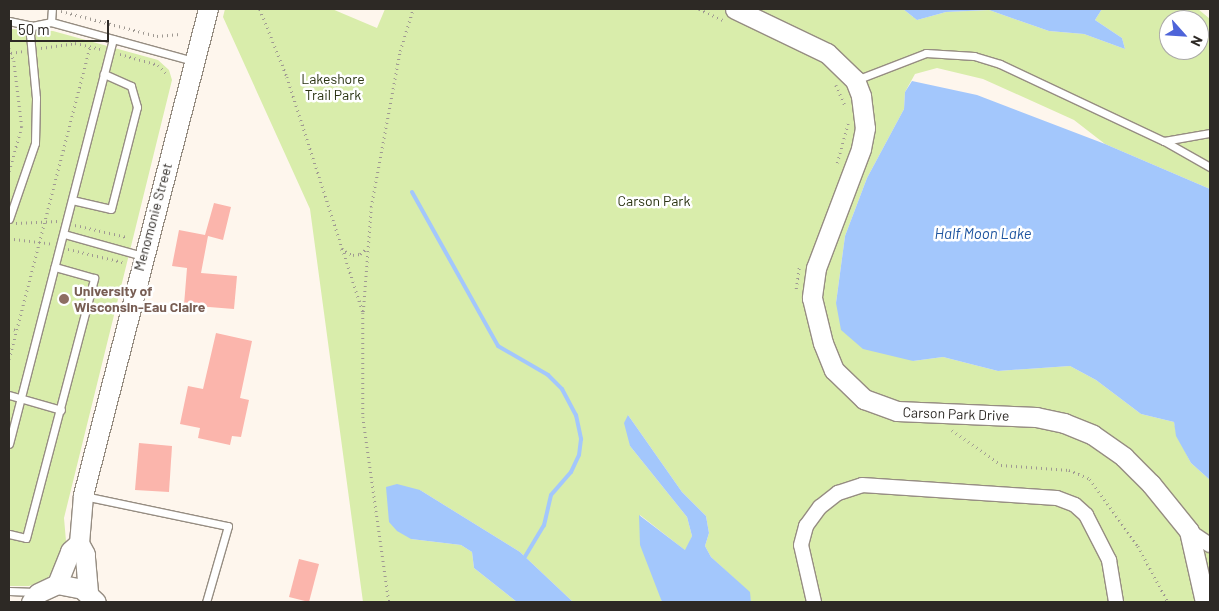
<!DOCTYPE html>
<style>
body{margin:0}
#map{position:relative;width:1219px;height:611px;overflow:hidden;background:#fef6ed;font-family:Barlow,sans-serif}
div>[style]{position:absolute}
.green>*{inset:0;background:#d9edab}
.water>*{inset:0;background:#a3c7fc}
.stream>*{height:4px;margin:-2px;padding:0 2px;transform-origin:2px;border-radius:2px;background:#a3c7fc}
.building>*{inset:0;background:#fbb5ac}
.path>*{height:2.5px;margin-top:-1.25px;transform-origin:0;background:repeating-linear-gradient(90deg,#9f9992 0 1px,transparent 0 5px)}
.roads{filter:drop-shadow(1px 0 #968d82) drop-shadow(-1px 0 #968d82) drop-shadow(0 1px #968d82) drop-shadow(0 -1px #968d82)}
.lane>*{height:7px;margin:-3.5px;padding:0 3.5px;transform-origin:3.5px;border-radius:3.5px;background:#fff}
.street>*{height:14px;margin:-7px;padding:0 7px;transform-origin:7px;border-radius:7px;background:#fff}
.secondary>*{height:19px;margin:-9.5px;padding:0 9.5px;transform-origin:9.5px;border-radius:9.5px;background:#fff}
.dots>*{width:14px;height:14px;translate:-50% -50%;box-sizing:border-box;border:2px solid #fff;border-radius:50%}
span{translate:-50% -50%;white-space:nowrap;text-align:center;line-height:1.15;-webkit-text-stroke:5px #fff;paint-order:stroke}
.park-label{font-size:14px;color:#2a3312}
.street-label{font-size:14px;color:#2d2925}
.education-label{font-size:14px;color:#785e54;font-weight:700}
.left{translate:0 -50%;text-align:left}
.water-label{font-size:15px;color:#1d549f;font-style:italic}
.frame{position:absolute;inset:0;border:10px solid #2d2925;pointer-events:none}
.north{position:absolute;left:1159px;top:10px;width:50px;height:50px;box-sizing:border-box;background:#fff;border:1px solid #aba9a8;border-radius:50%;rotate:116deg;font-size:14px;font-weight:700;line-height:20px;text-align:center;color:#2d2925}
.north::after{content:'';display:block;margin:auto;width:18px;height:22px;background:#4e64d9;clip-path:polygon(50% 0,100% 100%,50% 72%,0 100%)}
.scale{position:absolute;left:10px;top:20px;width:99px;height:22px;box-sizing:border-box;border:2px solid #2d2925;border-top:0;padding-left:6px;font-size:15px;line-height:18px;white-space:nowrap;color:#2d2925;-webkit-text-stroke:4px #fff;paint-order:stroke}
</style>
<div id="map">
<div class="green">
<div style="clip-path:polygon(evenodd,225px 9px,332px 9px,377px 28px,385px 9px,903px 9px,917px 20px,946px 12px,989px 10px,1049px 31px,1084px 34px,1125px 49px,1122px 38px,1095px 20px,1102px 9px,1198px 9px,1210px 19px,1210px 189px,1105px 144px,1074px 120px,983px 79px,937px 68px,915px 74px,905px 92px,904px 109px,867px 178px,845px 236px,836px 303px,913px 361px,943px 357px,998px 371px,1070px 366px,1096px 380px,1141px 414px,1174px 422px,1177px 436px,1191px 463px,1210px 480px,1210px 602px,751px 602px,749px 592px,711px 557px,705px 546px,709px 533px,706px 516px,682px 492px,628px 415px,630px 446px,687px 517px,692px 536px,686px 551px,640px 515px,662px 602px,573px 602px,520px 552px,420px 490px,411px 539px,461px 545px,472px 552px,474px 568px,517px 602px,363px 602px,310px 209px,223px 17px,225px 9px,1169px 20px,1199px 20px,1199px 50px,1169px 50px,1169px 20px)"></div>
<div style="clip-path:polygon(9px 29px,53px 31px,158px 60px,169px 70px,172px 80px,64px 518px,66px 541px,62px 560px,46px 580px,29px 586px,9px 586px)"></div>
</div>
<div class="water">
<div style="clip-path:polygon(903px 9px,1102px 9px,1095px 20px,1122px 38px,1125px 49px,1084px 34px,1049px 31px,989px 10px,946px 12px,917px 20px)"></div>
<div style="clip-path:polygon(912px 81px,977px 95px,1105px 144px,1210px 189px,1210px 480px,1191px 463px,1176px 436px,1174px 422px,1141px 414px,1096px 380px,1070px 366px,998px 371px,943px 357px,913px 361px,863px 349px,841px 330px,836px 303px,845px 236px,867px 178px,904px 109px,905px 92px)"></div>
<div style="clip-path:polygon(628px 415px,682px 492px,706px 516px,709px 533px,705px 546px,711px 557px,750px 592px,751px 602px,662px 602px,640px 545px,639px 515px,685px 550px,692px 536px,687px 517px,630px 446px,624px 423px)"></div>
<div style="clip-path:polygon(397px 484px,420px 490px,520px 552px,573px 602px,517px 602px,474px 568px,472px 552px,461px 545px,411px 539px,397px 531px,389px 522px,386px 487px)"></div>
</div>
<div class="stream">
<div style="left:412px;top:192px;width:176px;rotate:60.8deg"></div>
<div style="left:498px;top:346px;width:58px;rotate:30.1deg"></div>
<div style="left:548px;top:375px;width:20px;rotate:45deg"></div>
<div style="left:562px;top:389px;width:30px;rotate:62deg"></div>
<div style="left:576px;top:415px;width:25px;rotate:78deg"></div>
<div style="left:581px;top:439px;width:16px;rotate:97deg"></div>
<div style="left:579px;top:455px;width:19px;rotate:115deg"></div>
<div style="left:571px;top:472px;width:30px;rotate:131deg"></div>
<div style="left:551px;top:495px;width:31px;rotate:103deg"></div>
<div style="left:544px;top:525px;width:37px;rotate:121deg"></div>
</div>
<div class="building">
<div style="clip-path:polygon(214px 203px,231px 207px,223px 240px,208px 236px,201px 273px,237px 276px,234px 309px,184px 305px,187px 268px,172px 266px,179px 230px,205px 235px)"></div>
<div style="clip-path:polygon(216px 333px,252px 341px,240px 398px,249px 400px,241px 437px,232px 436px,230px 445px,198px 438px,200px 428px,180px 424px,188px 386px,203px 389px)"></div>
<div style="clip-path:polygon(139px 443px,172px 446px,169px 492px,135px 490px)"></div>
<div style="clip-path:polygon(299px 559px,319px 564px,309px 602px,289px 597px)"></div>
</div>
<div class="path">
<div style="left:260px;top:9px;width:73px;rotate:68.3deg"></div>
<div style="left:287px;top:77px;width:248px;rotate:72.1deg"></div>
<div style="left:363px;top:313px;width:104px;rotate:90deg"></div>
<div style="left:363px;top:417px;width:187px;rotate:82deg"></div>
<div style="left:699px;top:9px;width:26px;rotate:25deg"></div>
<div style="left:61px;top:11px;width:99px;rotate:14.6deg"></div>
<div style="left:157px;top:36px;width:23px;rotate:-5deg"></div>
<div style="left:9px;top:48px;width:14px;rotate:69deg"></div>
<div style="left:14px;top:61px;width:66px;rotate:83.1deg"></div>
<div style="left:22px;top:127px;width:48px;rotate:105.8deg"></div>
<div style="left:41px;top:48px;width:34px;rotate:-8deg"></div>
<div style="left:75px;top:43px;width:28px;rotate:13deg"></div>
<div style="left:11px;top:53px;width:12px;rotate:-9deg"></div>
<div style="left:120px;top:54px;width:40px;rotate:16deg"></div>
<div style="left:158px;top:65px;width:14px;rotate:45deg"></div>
<div style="left:836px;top:85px;width:22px;rotate:66deg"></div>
<div style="left:837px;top:163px;width:41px;rotate:-74.6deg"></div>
<div style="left:16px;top:223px;width:42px;rotate:-2.7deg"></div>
<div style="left:75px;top:225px;width:53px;rotate:13deg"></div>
<div style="left:14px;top:239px;width:38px;rotate:7deg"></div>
<div style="left:68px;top:249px;width:56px;rotate:13.5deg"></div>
<div style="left:341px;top:249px;width:13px;rotate:27deg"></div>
<div style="left:353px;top:255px;width:7px;rotate:-8deg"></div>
<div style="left:360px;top:254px;width:8px;rotate:-40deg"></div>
<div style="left:796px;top:289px;width:22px;rotate:-82deg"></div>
<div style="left:363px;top:312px;width:105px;rotate:-85.6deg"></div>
<div style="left:371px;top:207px;width:159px;rotate:-79.5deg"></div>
<div style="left:400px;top:51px;width:44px;rotate:-72.8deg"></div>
<div style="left:9px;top:328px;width:7px;rotate:16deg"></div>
<div style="left:9px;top:359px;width:323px;rotate:-75.5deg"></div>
<div style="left:952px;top:430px;width:60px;rotate:35.5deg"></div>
<div style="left:1001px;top:465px;width:68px;rotate:4.2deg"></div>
<div style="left:1069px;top:470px;width:23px;rotate:23deg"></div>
<div style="left:1090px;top:479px;width:82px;rotate:54.4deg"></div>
<div style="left:1138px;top:546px;width:64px;rotate:61.8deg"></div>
</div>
<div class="roads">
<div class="lane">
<div style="left:9px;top:21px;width:24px;rotate:12deg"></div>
<div style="left:51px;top:22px;width:13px;rotate:-86deg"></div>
<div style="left:856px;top:80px;width:75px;rotate:-21.1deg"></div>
<div style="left:926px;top:53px;width:48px;rotate:3.6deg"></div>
<div style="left:974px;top:56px;width:27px;rotate:17deg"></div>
<div style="left:1000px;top:64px;width:181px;rotate:25.2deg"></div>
<div style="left:1164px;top:141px;width:53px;rotate:29.5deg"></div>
<div style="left:1164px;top:141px;width:47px;rotate:-9.9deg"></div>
<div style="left:72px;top:200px;width:40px;rotate:13deg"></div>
<div style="left:111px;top:209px;width:105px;rotate:-75.7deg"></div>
<div style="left:137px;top:107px;width:22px;rotate:-106deg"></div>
<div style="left:131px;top:86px;width:30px;rotate:-156deg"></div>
<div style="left:9px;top:219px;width:80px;rotate:-71.1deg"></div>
<div style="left:35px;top:143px;width:45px;rotate:-88.7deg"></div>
<div style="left:36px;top:98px;width:63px;rotate:-95.4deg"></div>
<div style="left:30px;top:35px;width:9px;rotate:-77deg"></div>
<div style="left:32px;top:26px;width:19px;rotate:-12deg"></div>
<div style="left:51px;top:22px;width:148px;rotate:15.3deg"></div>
<div style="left:64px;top:234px;width:82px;rotate:15.6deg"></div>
<div style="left:9px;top:395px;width:54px;rotate:16.1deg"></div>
<div style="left:9px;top:444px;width:418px;rotate:-75.6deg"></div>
<div style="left:84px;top:496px;width:147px;rotate:11.8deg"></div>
<div style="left:228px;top:526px;width:79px;rotate:106.1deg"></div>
<div style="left:9px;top:534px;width:17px;rotate:13deg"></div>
<div style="left:26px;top:538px;width:269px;rotate:-75.3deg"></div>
<div style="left:94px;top:278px;width:41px;rotate:-164.2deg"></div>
<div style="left:9px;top:591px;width:26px;rotate:2deg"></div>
</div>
<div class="street">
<div style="left:1189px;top:531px;width:25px;rotate:34deg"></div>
<div style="left:814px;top:602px;width:58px;rotate:-102.8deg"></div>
<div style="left:801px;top:545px;width:20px;rotate:-75deg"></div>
<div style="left:806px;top:526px;width:24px;rotate:-54deg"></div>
<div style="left:820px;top:507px;width:23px;rotate:-38deg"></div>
<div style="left:838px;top:493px;width:25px;rotate:-18deg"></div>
<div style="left:862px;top:485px;width:195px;rotate:3.8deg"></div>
<div style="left:1057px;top:498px;width:19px;rotate:21deg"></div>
<div style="left:1075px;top:505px;width:15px;rotate:42deg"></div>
<div style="left:1086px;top:515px;width:51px;rotate:62.9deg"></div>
<div style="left:1109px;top:560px;width:43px;rotate:80.5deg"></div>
</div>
<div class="secondary">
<div style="left:735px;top:9px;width:102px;rotate:25.6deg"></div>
<div style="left:827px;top:53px;width:39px;rotate:44deg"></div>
<div style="left:855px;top:80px;width:17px;rotate:69deg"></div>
<div style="left:861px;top:96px;width:32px;rotate:83deg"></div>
<div style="left:865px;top:128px;width:21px;rotate:101deg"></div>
<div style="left:861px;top:149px;width:127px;rotate:110.7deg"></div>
<div style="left:816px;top:268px;width:30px;rotate:98deg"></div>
<div style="left:812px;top:298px;width:46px;rotate:76.3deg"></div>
<div style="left:823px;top:343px;width:29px;rotate:68deg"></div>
<div style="left:834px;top:370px;width:42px;rotate:44deg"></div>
<div style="left:864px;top:399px;width:35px;rotate:20deg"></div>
<div style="left:897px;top:411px;width:139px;rotate:2.5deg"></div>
<div style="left:1036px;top:417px;width:29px;rotate:12deg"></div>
<div style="left:1064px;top:423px;width:31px;rotate:22deg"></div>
<div style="left:1093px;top:435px;width:38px;rotate:35deg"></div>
<div style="left:1124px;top:457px;width:38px;rotate:45deg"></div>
<div style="left:1151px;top:484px;width:60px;rotate:51deg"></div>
<div style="left:1189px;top:531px;width:73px;rotate:77.3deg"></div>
<div style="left:57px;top:584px;width:35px;rotate:-68deg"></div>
<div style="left:70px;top:551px;width:12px;rotate:-42deg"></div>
<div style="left:88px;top:592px;width:38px;rotate:-95deg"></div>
<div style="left:85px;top:554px;width:13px;rotate:-119deg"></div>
<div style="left:79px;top:543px;width:48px;rotate:-85.2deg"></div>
<div style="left:83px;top:495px;width:502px;rotate:-75.58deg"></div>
<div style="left:31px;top:602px;width:11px;rotate:-52deg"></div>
<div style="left:38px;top:593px;width:21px;rotate:-25deg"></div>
<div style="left:57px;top:584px;width:25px;rotate:11deg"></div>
<div style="left:82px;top:589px;width:19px;rotate:43deg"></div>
</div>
</div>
<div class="dots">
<div style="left:64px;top:299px;background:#8d6e63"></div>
</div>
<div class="park-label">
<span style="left:333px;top:87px">Lakeshore<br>Trail Park</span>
<span style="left:654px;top:201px">Carson Park</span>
</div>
<div class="street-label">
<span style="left:153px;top:217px;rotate:-75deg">Menomonie Street</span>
<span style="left:956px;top:414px;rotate:2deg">Carson Park Drive</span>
</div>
<div class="education-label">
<span class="left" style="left:74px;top:299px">University of<br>Wisconsin-Eau Claire</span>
</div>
<div class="water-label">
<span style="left:983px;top:234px">Half Moon Lake</span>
</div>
<div class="frame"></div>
<div class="north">N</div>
<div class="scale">50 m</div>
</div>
